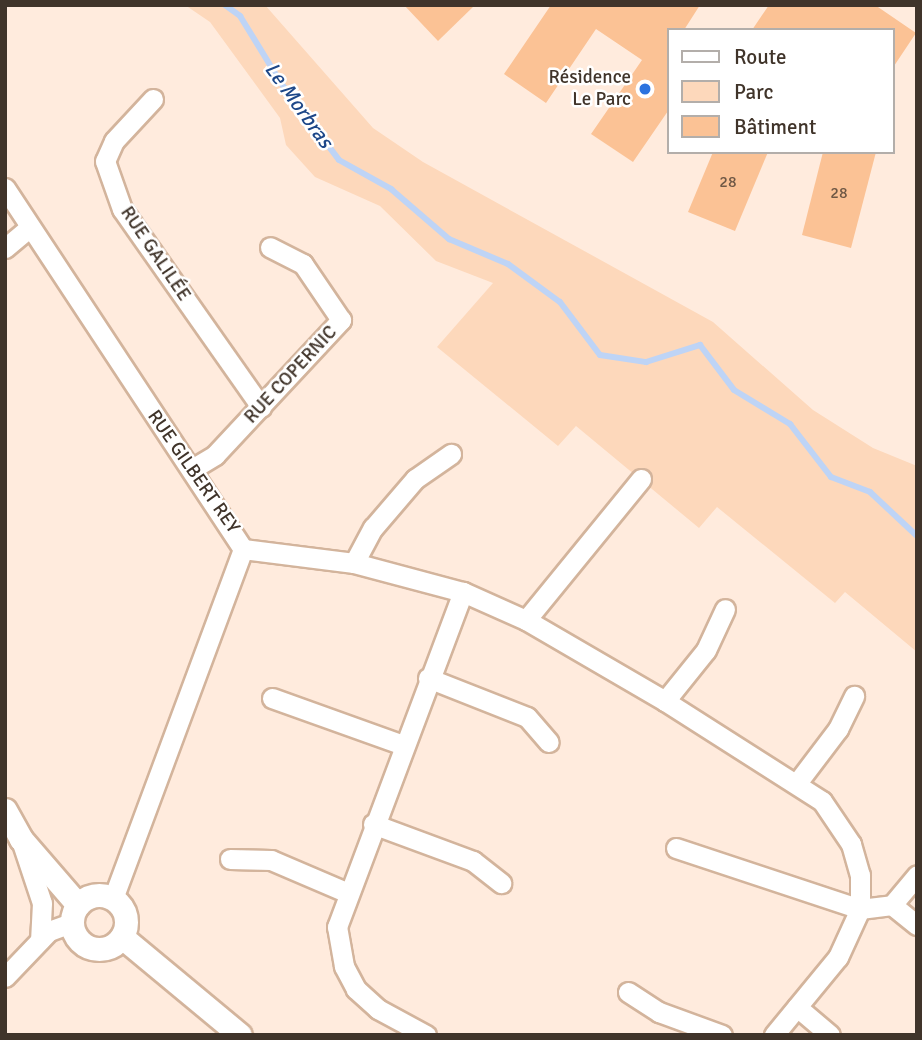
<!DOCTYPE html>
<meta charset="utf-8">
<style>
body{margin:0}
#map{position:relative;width:922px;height:1040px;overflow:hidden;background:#ffebdd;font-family:Signika,sans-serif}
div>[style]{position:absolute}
.green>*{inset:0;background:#fdd8bb}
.stream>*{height:6px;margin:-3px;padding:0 3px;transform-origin:3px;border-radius:3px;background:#bed4f6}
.building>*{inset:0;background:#fbc295}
.roads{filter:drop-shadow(2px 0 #d3b49c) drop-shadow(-2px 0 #d3b49c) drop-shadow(0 2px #d3b49c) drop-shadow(0 -2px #d3b49c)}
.minor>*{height:19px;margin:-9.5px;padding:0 9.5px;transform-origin:9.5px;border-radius:9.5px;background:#fff}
.tertiary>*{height:23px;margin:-11.5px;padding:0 11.5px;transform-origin:11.5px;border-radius:11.5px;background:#fff}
.tertiary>.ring{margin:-11.5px;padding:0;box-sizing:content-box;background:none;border:23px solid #fff;border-radius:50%}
.dots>*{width:19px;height:19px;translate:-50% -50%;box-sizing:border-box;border:4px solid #fff;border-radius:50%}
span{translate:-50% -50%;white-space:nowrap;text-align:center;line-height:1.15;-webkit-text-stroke:5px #fff;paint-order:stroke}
.number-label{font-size:16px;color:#6f5845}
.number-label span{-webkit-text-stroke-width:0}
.poi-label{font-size:19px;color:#40342a}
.right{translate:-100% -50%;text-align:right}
.street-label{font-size:19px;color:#40342a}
.water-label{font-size:21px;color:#1d4788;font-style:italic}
.frame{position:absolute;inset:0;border:7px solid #40342a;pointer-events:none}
.legend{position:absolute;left:667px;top:28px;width:228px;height:126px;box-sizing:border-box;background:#fff;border:2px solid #b3aeaa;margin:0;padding:9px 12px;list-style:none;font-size:21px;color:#40342a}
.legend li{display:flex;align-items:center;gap:14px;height:35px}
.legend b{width:35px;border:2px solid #b3aeaa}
</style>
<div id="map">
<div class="green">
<div style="clip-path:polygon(185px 5px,265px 5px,373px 128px,423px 162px,713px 322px,813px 410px,873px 448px,917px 466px,917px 652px,845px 592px,835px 603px,717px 507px,699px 528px,576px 426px,558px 446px,437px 347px,493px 283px,436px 261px,380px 206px,315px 177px,286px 145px,280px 118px,210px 22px)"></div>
</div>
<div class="stream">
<div style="left:225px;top:5px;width:19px;rotate:36deg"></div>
<div style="left:240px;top:16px;width:79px;rotate:58.5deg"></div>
<div style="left:281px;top:83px;width:96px;rotate:53deg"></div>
<div style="left:339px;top:160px;width:60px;rotate:29.1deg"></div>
<div style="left:391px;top:189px;width:77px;rotate:40.8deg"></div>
<div style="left:449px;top:239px;width:64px;rotate:23deg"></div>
<div style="left:508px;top:264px;width:64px;rotate:36.2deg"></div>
<div style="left:560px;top:302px;width:66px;rotate:53deg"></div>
<div style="left:600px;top:355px;width:47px;rotate:8.7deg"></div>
<div style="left:646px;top:362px;width:57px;rotate:-17.5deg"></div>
<div style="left:700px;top:345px;width:56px;rotate:52.9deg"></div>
<div style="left:734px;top:390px;width:66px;rotate:31.3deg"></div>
<div style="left:790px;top:424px;width:67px;rotate:52.3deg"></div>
<div style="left:831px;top:477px;width:42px;rotate:21deg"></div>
<div style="left:870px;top:492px;width:64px;rotate:43.1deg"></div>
</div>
<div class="building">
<div style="clip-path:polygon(404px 5px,475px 5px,438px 41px)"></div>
<div style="clip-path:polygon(551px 5px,700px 5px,684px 30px,668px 30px,668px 111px,633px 162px,591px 134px,642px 60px,596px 29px,546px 103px,504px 74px)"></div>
<div style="clip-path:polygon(769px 5px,875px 5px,916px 33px,892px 69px,892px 30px,752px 30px)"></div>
<div style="clip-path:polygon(713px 152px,768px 152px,735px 231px,688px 212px)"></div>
<div style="clip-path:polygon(823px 152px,876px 152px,851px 248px,802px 235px)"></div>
</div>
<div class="roads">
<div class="minor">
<div style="left:153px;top:99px;width:57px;rotate:132.9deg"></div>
<div style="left:114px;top:141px;width:22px;rotate:114deg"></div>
<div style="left:105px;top:161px;width:51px;rotate:70.5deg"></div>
<div style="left:122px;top:209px;width:242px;rotate:54.9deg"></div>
<div style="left:5px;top:188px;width:432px;rotate:56.6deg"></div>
<div style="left:243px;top:549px;width:373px;rotate:110.4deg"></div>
<div style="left:5px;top:248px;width:30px;rotate:-40deg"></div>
<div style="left:192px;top:469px;width:27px;rotate:-31deg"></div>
<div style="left:215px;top:455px;width:185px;rotate:-47deg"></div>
<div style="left:341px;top:320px;width:68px;rotate:-124.2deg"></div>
<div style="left:303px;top:264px;width:37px;rotate:-153deg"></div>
<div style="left:243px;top:549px;width:112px;rotate:7.2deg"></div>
<div style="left:354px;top:563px;width:113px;rotate:14.9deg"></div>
<div style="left:463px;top:592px;width:69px;rotate:24deg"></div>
<div style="left:526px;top:620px;width:161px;rotate:30.2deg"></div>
<div style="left:665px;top:701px;width:186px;rotate:32.5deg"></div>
<div style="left:822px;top:801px;width:52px;rotate:56deg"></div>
<div style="left:851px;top:844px;width:32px;rotate:74deg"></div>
<div style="left:860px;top:875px;width:34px;rotate:90deg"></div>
<div style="left:860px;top:909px;width:53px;rotate:114.6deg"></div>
<div style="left:838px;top:957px;width:101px;rotate:129.4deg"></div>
<div style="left:354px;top:563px;width:40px;rotate:-62deg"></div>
<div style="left:373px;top:528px;width:65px;rotate:-49.4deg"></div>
<div style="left:415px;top:479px;width:44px;rotate:-34.8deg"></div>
<div style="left:526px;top:620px;width:182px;rotate:-50.8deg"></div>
<div style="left:428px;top:678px;width:106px;rotate:21.5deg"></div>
<div style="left:527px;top:717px;width:33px;rotate:49deg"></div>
<div style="left:272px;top:698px;width:139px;rotate:19.7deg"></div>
<div style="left:665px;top:701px;width:65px;rotate:-51.2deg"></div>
<div style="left:706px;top:650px;width:45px;rotate:-65.1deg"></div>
<div style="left:797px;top:783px;width:68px;rotate:-52.8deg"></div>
<div style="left:838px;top:729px;width:37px;rotate:-64deg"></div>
<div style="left:373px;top:824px;width:107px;rotate:20.3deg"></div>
<div style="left:473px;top:861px;width:36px;rotate:38deg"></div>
<div style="left:22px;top:843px;width:63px;rotate:71.6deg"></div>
<div style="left:42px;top:903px;width:37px;rotate:93deg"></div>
<div style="left:676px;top:848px;width:194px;rotate:18.3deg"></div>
<div style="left:860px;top:909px;width:32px;rotate:-7deg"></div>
<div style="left:892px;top:905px;width:39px;rotate:-50deg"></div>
<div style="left:230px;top:859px;width:41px;rotate:1.4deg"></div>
<div style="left:271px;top:860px;width:84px;rotate:23.2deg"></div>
<div style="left:892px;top:905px;width:32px;rotate:39deg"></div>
<div style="left:5px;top:977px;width:64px;rotate:-46.3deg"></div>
<div style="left:49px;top:931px;width:23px;rotate:-20deg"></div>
<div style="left:628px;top:992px;width:37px;rotate:33deg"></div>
<div style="left:659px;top:1012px;width:67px;rotate:20.1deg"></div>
<div style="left:797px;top:1007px;width:43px;rotate:40.3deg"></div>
<div style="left:426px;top:1035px;width:55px;rotate:-151.6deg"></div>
<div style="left:378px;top:1009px;width:30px;rotate:-138deg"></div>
<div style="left:356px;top:989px;width:26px;rotate:-118deg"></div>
<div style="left:344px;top:966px;width:40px;rotate:-100deg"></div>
<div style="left:337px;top:927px;width:358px;rotate:-69.4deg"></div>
</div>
<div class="tertiary">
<div style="left:5px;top:810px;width:33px;rotate:61deg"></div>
<div style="left:21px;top:839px;width:87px;rotate:49.2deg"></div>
<div class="ring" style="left:72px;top:895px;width:31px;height:31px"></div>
<div style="left:122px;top:937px;width:153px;rotate:39.7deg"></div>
</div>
</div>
<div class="dots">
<div style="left:645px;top:89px;background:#2c73df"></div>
</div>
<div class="number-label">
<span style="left:728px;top:182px">28</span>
<span style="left:839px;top:193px">28</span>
</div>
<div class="poi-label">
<span class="right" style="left:631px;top:89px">Résidence<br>Le Parc</span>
</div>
<div class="street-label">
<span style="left:155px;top:254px;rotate:56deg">RUE GALILÉE</span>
<span style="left:291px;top:375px;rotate:-47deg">RUE COPERNIC</span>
<span style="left:193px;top:472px;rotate:55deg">RUE GILBERT REY</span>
</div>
<div class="water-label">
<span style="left:299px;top:105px;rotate:54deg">Le Morbras</span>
</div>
<div class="frame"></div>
<ul class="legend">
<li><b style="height:9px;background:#fff"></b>Route</li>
<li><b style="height:19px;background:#fdd8bb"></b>Parc</li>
<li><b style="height:19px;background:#fbc295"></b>Bâtiment</li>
</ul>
</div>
